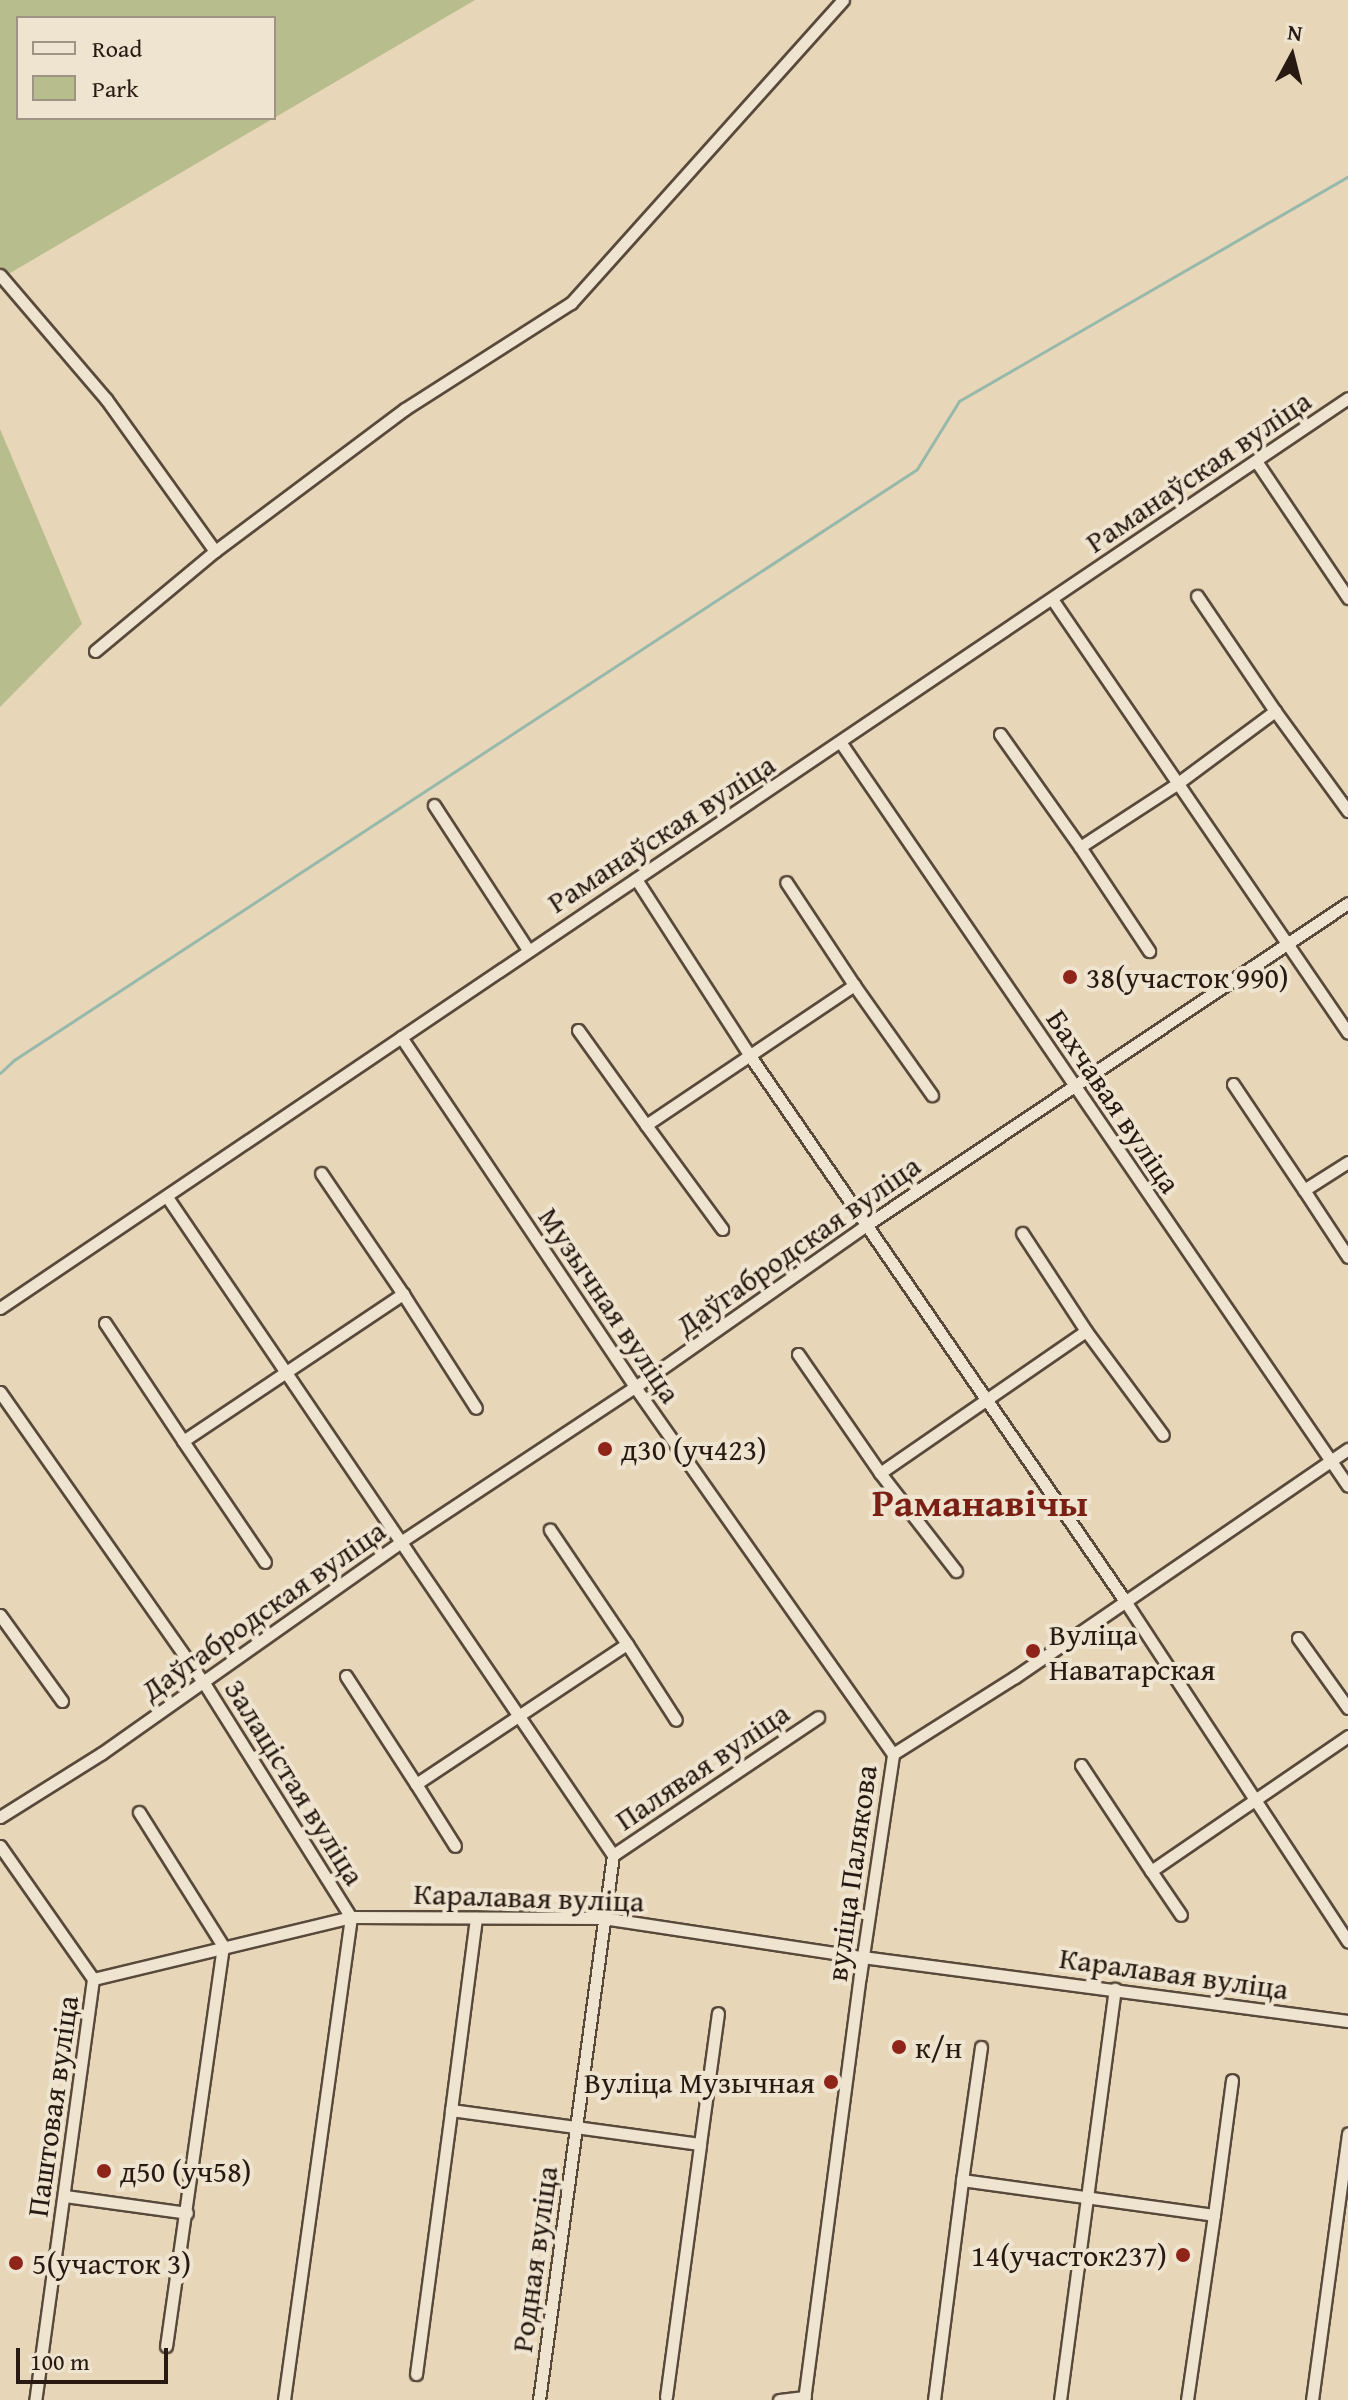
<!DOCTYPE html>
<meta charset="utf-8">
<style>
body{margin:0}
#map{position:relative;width:1348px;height:2400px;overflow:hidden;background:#e7d6b7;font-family:"Gentium Book Plus",serif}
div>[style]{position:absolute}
.green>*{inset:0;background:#b8bd8d}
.stream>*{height:3px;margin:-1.5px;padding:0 1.5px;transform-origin:1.5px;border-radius:1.5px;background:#97b9ab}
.roads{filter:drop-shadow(2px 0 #58493b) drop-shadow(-2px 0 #58493b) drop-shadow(0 2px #58493b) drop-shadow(0 -2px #58493b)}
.minor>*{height:11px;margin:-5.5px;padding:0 5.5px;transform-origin:5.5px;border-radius:5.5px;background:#efe4d0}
.dots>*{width:22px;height:22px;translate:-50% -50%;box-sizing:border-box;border:4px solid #efe4d0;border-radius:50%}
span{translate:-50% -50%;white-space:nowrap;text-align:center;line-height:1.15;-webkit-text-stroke:8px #efe4d0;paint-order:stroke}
.street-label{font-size:30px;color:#281a12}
.poi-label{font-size:30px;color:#281a12}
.left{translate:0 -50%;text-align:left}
.right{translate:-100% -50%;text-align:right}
.district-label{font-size:38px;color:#7a1f14;font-weight:700}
.legend{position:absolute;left:16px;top:16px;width:260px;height:104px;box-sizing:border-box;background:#efe4d0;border:2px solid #9f9384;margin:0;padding:10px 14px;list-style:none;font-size:24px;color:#281a12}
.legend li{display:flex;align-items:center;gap:16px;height:40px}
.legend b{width:40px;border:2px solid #9f9384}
.north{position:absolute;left:1252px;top:16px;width:80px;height:80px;-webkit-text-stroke:6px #efe4d0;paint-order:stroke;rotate:7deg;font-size:22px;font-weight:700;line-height:32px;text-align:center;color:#281a12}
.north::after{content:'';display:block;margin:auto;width:28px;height:36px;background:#281a12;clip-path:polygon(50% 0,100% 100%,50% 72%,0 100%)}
.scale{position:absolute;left:16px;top:2348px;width:152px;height:36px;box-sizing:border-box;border:4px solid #281a12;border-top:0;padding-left:10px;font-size:24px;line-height:28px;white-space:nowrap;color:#281a12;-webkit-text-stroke:6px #efe4d0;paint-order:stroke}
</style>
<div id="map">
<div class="green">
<div style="clip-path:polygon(0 0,475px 0,274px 118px,274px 18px,18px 18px,18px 118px,274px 118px,0 279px)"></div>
<div style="clip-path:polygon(0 429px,82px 624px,0 707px)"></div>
</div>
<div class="stream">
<div style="left:0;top:1073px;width:19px;rotate:-43deg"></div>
<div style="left:14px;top:1060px;width:1079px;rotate:-33.2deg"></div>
<div style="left:917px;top:469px;width:80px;rotate:-58.3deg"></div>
<div style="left:959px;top:401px;width:449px;rotate:-30deg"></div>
</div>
<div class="roads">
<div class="minor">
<div style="left:0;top:275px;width:163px;rotate:49.5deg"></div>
<div style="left:106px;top:399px;width:187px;rotate:54.4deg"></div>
<div style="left:1256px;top:461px;width:165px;rotate:56.1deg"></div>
<div style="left:1052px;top:599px;width:525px;rotate:55.7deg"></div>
<div style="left:95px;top:651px;width:156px;rotate:-39.8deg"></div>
<div style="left:215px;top:551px;width:237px;rotate:-36.8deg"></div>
<div style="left:405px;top:409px;width:197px;rotate:-32.6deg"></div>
<div style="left:571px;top:303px;width:407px;rotate:-48.1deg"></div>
<div style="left:1275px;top:711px;width:124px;rotate:53.9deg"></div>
<div style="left:1000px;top:734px;width:138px;rotate:54.7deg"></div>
<div style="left:1080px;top:847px;width:117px;rotate:-33.1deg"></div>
<div style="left:1178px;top:783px;width:121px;rotate:-36.6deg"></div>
<div style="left:1275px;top:711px;width:139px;rotate:-124.1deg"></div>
<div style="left:841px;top:743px;width:899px;rotate:55.69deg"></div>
<div style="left:434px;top:805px;width:173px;rotate:57deg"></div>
<div style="left:1080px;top:847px;width:125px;rotate:56.4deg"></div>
<div style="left:636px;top:879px;width:211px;rotate:57.2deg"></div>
<div style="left:750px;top:1056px;width:662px;rotate:55.47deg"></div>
<div style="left:1125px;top:1601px;width:407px;rotate:56.8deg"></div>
<div style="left:854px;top:985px;width:135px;rotate:54.7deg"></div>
<div style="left:578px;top:1030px;width:117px;rotate:54.4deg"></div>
<div style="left:646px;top:1125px;width:251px;rotate:-33.9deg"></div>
<div style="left:854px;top:985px;width:123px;rotate:-123.4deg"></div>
<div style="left:401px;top:1037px;width:421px;rotate:56.2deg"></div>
<div style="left:635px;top:1387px;width:449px;rotate:54.9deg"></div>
<div style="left:1233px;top:1084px;width:128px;rotate:56.2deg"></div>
<div style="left:1304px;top:1190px;width:52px;rotate:-32.5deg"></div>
<div style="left:646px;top:1125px;width:129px;rotate:53.8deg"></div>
<div style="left:1304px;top:1190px;width:80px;rotate:56.7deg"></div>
<div style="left:167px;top:1197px;width:795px;rotate:55.87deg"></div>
<div style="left:613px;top:1855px;width:550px;rotate:97.73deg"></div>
<div style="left:403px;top:1294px;width:135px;rotate:57.4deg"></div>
<div style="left:0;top:1308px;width:1626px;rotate:-34.02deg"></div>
<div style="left:105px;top:1323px;width:141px;rotate:56.5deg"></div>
<div style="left:183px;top:1441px;width:265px;rotate:-33.8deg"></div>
<div style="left:403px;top:1294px;width:146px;rotate:-124.1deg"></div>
<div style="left:1086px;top:1331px;width:129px;rotate:53.5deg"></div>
<div style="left:798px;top:1354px;width:145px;rotate:55.4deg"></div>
<div style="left:880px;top:1473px;width:250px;rotate:-34.6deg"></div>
<div style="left:1086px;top:1331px;width:117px;rotate:-123.1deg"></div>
<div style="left:0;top:1392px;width:355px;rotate:55deg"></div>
<div style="left:204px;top:1683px;width:276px;rotate:57.9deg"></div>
<div style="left:351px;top:1917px;width:488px;rotate:97.9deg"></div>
<div style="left:183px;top:1441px;width:146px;rotate:55.9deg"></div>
<div style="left:880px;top:1473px;width:124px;rotate:52.2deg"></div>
<div style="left:0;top:1615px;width:106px;rotate:54.2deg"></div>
<div style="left:1298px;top:1638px;width:86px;rotate:54.5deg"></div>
<div style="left:627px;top:1644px;width:90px;rotate:57.2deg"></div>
<div style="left:346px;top:1676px;width:129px;rotate:57.1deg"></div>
<div style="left:416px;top:1784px;width:253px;rotate:-33.6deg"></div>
<div style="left:627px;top:1644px;width:138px;rotate:-124deg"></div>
<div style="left:1081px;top:1765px;width:127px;rotate:56.6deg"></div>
<div style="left:1151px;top:1871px;width:239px;rotate:-34.4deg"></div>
<div style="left:416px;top:1784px;width:73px;rotate:57.8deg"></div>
<div style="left:139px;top:1812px;width:158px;rotate:57.9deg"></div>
<div style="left:223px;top:1946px;width:404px;rotate:98.1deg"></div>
<div style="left:0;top:1817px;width:120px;rotate:-32.1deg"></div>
<div style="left:102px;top:1753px;width:367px;rotate:-35.2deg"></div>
<div style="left:402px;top:1541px;width:279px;rotate:-33.5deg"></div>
<div style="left:635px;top:1387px;width:284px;rotate:-35deg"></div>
<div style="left:868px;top:1224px;width:577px;rotate:-33.77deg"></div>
<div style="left:0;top:1846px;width:162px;rotate:55deg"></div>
<div style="left:93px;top:1979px;width:425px;rotate:97.8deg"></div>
<div style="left:613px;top:1855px;width:247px;rotate:-33.9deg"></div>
<div style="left:1151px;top:1871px;width:53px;rotate:55.7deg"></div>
<div style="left:476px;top:1918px;width:194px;rotate:97.4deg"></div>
<div style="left:451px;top:2110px;width:251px;rotate:7.8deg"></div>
<div style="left:700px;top:2144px;width:132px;rotate:-82.2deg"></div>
<div style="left:93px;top:1979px;width:265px;rotate:-13.5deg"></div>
<div style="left:351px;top:1917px;width:252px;rotate:0.2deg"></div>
<div style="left:603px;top:1918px;width:262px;rotate:8.6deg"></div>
<div style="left:862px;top:1957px;width:490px;rotate:7.5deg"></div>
<div style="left:981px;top:2047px;width:134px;rotate:98.1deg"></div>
<div style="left:962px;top:2180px;width:254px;rotate:7.9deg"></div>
<div style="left:1214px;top:2215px;width:136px;rotate:-82.4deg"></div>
<div style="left:65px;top:2196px;width:123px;rotate:7.9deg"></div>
<div style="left:416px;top:2374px;width:266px;rotate:-82.4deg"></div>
<div style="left:666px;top:2397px;width:255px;rotate:-82.3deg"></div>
<div style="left:779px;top:2400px;width:26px;rotate:-7deg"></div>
<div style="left:804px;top:2400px;width:428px;rotate:-82.5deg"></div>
<div style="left:860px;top:1976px;width:224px;rotate:-81.5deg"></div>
<div style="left:893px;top:1754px;width:144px;rotate:-32.3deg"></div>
<div style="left:1015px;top:1677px;width:404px;rotate:-34.4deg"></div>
<div style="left:934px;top:2400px;width:222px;rotate:-82.7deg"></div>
<div style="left:1060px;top:2400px;width:415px;rotate:-82.4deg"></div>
<div style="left:1187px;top:2400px;width:187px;rotate:-81.7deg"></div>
<div style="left:1312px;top:2400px;width:269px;rotate:-82.3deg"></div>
</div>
</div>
<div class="dots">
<div style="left:1070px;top:977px;background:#8f2418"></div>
<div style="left:605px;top:1449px;background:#8f2418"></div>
<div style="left:1033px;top:1651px;background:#8f2418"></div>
<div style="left:899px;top:2047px;background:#8f2418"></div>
<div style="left:831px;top:2082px;background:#8f2418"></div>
<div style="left:104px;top:2171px;background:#8f2418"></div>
<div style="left:1183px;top:2255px;background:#8f2418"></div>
<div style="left:16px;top:2263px;background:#8f2418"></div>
</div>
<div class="street-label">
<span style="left:1198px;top:471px;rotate:-34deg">Раманаўская вуліца</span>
<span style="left:661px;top:833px;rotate:-33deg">Раманаўская вуліца</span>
<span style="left:1114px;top:1101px;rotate:56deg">Бахчавая вуліца</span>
<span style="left:798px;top:1245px;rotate:-35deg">Даўгабродская вуліца</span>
<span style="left:610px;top:1305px;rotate:56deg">Музычная вуліца</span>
<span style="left:263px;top:1610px;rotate:-35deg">Даўгабродская вуліца</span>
<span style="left:702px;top:1766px;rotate:-34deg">Палявая вуліца</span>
<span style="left:295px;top:1782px;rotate:58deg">Залацістая вуліца</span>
<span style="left:851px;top:1873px;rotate:-82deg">вуліца Палякова</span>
<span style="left:529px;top:1897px;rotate:2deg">Каралавая вуліца</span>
<span style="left:1174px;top:1973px;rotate:8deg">Каралавая вуліца</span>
<span style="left:52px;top:2106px;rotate:-82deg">Паштовая вуліца</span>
<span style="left:534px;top:2259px;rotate:-82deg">Родная вуліца</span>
</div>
<div class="poi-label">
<span class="left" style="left:1086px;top:977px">38(участок 990)</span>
<span class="left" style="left:621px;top:1449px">д30 (уч423)</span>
<span class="left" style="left:1049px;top:1651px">Вуліца<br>Наватарская</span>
<span class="left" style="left:915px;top:2047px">к/н</span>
<span class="right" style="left:815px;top:2082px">Вуліца Музычная</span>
<span class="left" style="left:120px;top:2171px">д50 (уч58)</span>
<span class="right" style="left:1167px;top:2255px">14(участок237)</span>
<span class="left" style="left:32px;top:2263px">5(участок 3)</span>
</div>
<div class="district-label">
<span style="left:980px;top:1503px">Раманавічы</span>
</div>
<ul class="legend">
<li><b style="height:10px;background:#efe4d0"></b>Road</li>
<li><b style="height:22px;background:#b8bd8d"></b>Park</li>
</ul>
<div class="north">N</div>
<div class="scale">100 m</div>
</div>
